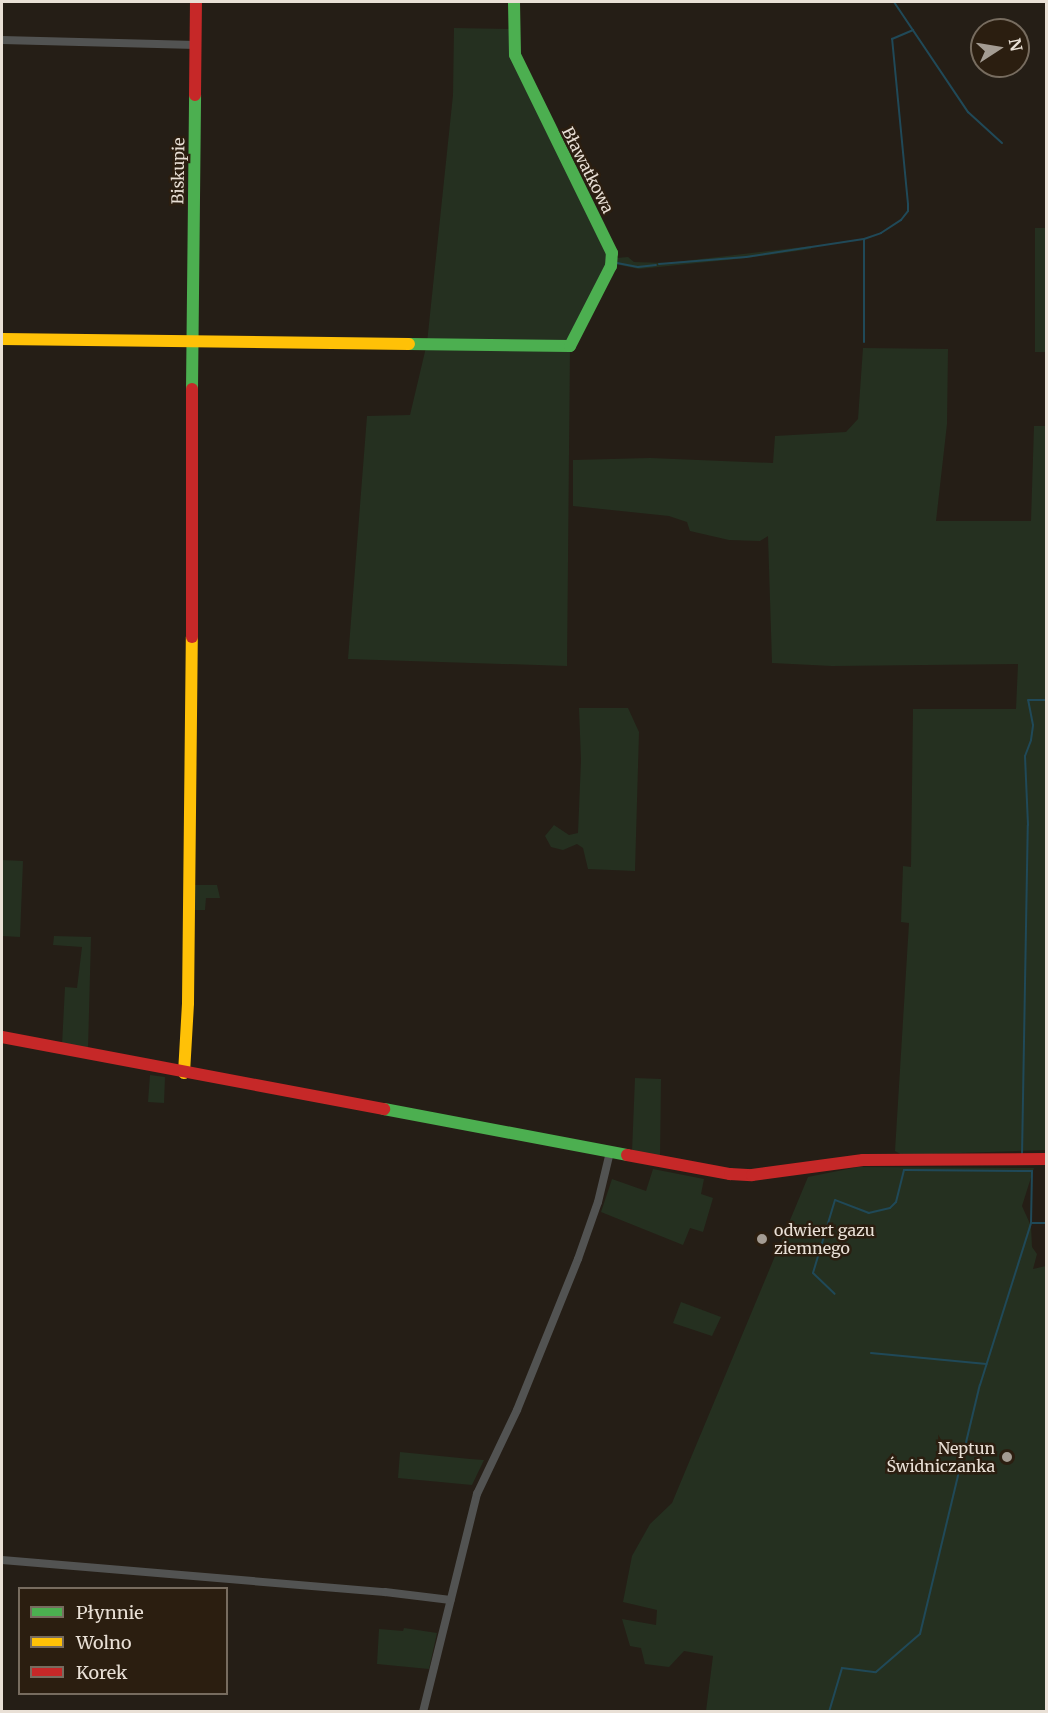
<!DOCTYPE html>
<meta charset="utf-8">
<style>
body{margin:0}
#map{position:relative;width:1048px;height:1713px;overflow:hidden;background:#251e16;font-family:Merriweather,serif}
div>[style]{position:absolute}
.green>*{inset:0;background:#253020}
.stream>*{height:2px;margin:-1px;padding:0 1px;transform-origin:1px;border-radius:1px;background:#204958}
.street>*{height:8px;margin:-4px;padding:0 4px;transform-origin:4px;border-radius:4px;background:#525352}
.fast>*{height:12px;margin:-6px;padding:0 6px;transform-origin:6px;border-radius:6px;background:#4caf50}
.slow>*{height:12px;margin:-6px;padding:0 6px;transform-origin:6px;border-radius:6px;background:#ffc107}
.jam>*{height:12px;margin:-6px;padding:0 6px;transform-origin:6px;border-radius:6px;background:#c62828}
.dots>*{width:16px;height:16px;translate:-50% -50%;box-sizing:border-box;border:3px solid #2b1e10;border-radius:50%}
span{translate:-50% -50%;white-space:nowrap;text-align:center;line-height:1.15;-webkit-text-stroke:5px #2b1e10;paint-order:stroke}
.street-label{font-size:16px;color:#e9e0d6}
.poi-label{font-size:16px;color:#e9e0d6}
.left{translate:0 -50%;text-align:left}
.right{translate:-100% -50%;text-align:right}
.frame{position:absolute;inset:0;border:3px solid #e9e0d6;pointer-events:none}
.legend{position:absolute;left:18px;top:1587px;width:210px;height:108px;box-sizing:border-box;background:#2b1e10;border:2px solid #776c5f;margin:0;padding:8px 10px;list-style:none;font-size:18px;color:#e9e0d6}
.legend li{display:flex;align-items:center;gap:12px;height:30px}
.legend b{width:30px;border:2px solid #776c5f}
.north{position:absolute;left:970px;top:18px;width:60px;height:60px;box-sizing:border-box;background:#2b1e10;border:2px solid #776c5f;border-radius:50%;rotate:78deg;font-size:16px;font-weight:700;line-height:24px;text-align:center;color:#e9e0d6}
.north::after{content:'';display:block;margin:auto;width:21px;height:27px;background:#a49c93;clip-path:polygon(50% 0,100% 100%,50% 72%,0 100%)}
</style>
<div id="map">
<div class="green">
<div style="clip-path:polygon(454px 28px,510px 29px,511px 56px,612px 257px,570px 346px,567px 666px,348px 659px,367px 416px,410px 415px,427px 343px,453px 95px)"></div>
<div style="clip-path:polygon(1035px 228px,1046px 228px,1046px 352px,1035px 352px)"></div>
<div style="clip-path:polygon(811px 246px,811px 249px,747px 258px,639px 269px,615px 264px,617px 258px,628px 257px,634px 262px,667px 263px)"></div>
<div style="clip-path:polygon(863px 348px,948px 349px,947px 424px,936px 521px,1031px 521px,1034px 426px,1046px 426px,1046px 1150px,902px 1155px,895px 1151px,909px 923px,901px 922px,903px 866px,911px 867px,913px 709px,1016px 709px,1018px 664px,832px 666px,772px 663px,768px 536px,760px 541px,729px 540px,690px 531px,687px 522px,669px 516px,573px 506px,573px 460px,650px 458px,773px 463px,775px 436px,846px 432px,858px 419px)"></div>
<div style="clip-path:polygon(579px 708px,628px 708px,639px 732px,635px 871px,588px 869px,583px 848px,577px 844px,563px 850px,551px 847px,545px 836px,554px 825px,569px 835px,578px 833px,581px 760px)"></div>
<div style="clip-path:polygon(2px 860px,23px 861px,20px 937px,2px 936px)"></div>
<div style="clip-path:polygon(194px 885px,217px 885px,220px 898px,206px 898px,205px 910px,193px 910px)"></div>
<div style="clip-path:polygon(54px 936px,91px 937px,88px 1049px,62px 1045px,65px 987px,77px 988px,82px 947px,53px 945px)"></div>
<div style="clip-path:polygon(150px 1075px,165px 1077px,164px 1103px,148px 1102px)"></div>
<div style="clip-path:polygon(635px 1078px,661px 1079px,660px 1157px,632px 1152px)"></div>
<div style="clip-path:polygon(858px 1167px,1034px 1168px,1022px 1206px,1031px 1226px,1032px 1247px,1037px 1254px,1033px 1269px,1046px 1266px,1046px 1711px,706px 1711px,713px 1656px,684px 1651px,669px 1667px,645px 1664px,641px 1648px,630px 1646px,622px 1619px,656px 1625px,657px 1610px,623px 1602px,632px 1556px,650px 1524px,672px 1503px,808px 1177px)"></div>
<div style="clip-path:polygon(653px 1169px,704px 1179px,701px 1194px,713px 1198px,703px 1232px,690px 1228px,683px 1245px,601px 1212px,612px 1179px,646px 1191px)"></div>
<div style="clip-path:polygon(681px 1302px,721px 1317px,712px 1336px,673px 1323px)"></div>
<div style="clip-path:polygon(400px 1452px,470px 1459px,484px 1460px,472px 1485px,398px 1478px)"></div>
<div style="clip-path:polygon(404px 1628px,437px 1633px,429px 1669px,377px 1664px,379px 1629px,403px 1631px)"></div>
</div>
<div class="stream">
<div style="left:894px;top:2px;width:133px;rotate:56.1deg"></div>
<div style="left:968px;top:112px;width:46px;rotate:42.4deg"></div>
<div style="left:617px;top:263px;width:21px;rotate:11deg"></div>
<div style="left:638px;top:267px;width:18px;rotate:-6deg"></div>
<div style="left:659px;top:264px;width:87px;rotate:-4.6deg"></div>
<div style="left:746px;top:257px;width:119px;rotate:-8.7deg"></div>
<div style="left:864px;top:239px;width:18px;rotate:-19deg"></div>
<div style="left:881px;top:233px;width:24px;rotate:-33deg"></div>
<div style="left:901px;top:220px;width:11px;rotate:-52deg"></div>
<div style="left:908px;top:211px;width:7px;rotate:-90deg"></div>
<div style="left:908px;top:204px;width:166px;rotate:-95.5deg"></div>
<div style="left:892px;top:39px;width:23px;rotate:-23deg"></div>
<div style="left:864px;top:342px;width:103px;rotate:-90deg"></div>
<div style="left:1022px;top:1156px;width:331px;rotate:-89deg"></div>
<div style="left:1028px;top:825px;width:69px;rotate:-92.5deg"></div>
<div style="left:1025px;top:756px;width:17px;rotate:-69deg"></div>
<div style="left:1031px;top:740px;width:15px;rotate:-82deg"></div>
<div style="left:1033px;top:725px;width:25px;rotate:-101deg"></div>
<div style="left:1028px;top:700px;width:18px"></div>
<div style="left:1031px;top:1223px;width:15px"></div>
<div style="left:871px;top:1353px;width:116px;rotate:5.5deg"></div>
<div style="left:829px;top:1712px;width:46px;rotate:-73.5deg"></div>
<div style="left:842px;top:1668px;width:34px;rotate:7deg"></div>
<div style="left:876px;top:1672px;width:58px;rotate:-40.8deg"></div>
<div style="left:920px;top:1634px;width:256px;rotate:-76.5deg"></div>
<div style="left:980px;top:1385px;width:170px;rotate:-72.5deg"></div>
<div style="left:1031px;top:1223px;width:52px;rotate:-88.9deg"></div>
<div style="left:1032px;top:1171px;width:128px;rotate:-179.6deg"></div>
<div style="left:904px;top:1170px;width:33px;rotate:104deg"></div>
<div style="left:896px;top:1202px;width:8px;rotate:135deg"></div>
<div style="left:890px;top:1208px;width:22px;rotate:167deg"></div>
<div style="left:869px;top:1213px;width:36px;rotate:-159deg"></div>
<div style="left:835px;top:1200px;width:76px;rotate:106.8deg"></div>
<div style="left:813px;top:1273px;width:30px;rotate:44deg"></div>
</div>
<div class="street">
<div style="left:2px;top:40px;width:194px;rotate:1.5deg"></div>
<div style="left:2px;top:1560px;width:384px;rotate:4.8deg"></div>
<div style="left:385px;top:1592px;width:66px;rotate:6.9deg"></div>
<div style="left:423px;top:1712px;width:225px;rotate:-76.1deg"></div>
<div style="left:477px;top:1494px;width:93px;rotate:-64.5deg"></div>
<div style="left:517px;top:1410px;width:163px;rotate:-68deg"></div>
<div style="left:578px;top:1259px;width:60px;rotate:-70.7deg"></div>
<div style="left:598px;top:1202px;width:51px;rotate:-76.5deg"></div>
</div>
<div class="fast">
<div style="left:409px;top:344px;width:161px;rotate:0.7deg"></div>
<div style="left:570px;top:346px;width:90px;rotate:-62.9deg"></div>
<div style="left:611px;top:266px;width:13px;rotate:-86deg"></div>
<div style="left:612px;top:253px;width:220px;rotate:-116.1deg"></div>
<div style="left:515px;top:55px;width:53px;rotate:-91.1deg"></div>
<div style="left:192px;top:389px;width:294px;rotate:-89.4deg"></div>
<div style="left:384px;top:1109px;width:247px;rotate:10.7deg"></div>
</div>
<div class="slow">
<div style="left:2px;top:339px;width:407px;rotate:0.7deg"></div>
<div style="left:184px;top:1073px;width:70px;rotate:-86.7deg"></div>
<div style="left:188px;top:1003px;width:366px;rotate:-89.4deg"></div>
</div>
<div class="jam">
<div style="left:195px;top:95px;width:93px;rotate:-89.4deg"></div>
<div style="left:192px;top:637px;width:248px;rotate:-90deg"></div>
<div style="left:2px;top:1037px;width:389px;rotate:10.7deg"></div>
<div style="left:627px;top:1155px;width:105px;rotate:10.5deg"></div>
<div style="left:730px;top:1174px;width:22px;rotate:3deg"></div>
<div style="left:752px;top:1175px;width:112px;rotate:-7.7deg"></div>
<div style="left:863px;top:1160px;width:183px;rotate:-0.3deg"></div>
</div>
<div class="dots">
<div style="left:762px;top:1239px;background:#a49c93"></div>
<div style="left:1007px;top:1457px;background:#a49c93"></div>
</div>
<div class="street-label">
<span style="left:588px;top:170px;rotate:63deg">Bławatkowa</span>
<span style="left:178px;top:171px;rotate:-89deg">Biskupie</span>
</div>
<div class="poi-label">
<span class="left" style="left:774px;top:1239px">odwiert gazu<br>ziemnego</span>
<span class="right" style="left:995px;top:1457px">Neptun<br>Świdniczanka</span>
</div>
<div class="frame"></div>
<ul class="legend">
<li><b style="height:8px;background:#4caf50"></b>Płynnie</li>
<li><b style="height:8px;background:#ffc107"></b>Wolno</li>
<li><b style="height:8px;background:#c62828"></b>Korek</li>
</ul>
<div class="north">N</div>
</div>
